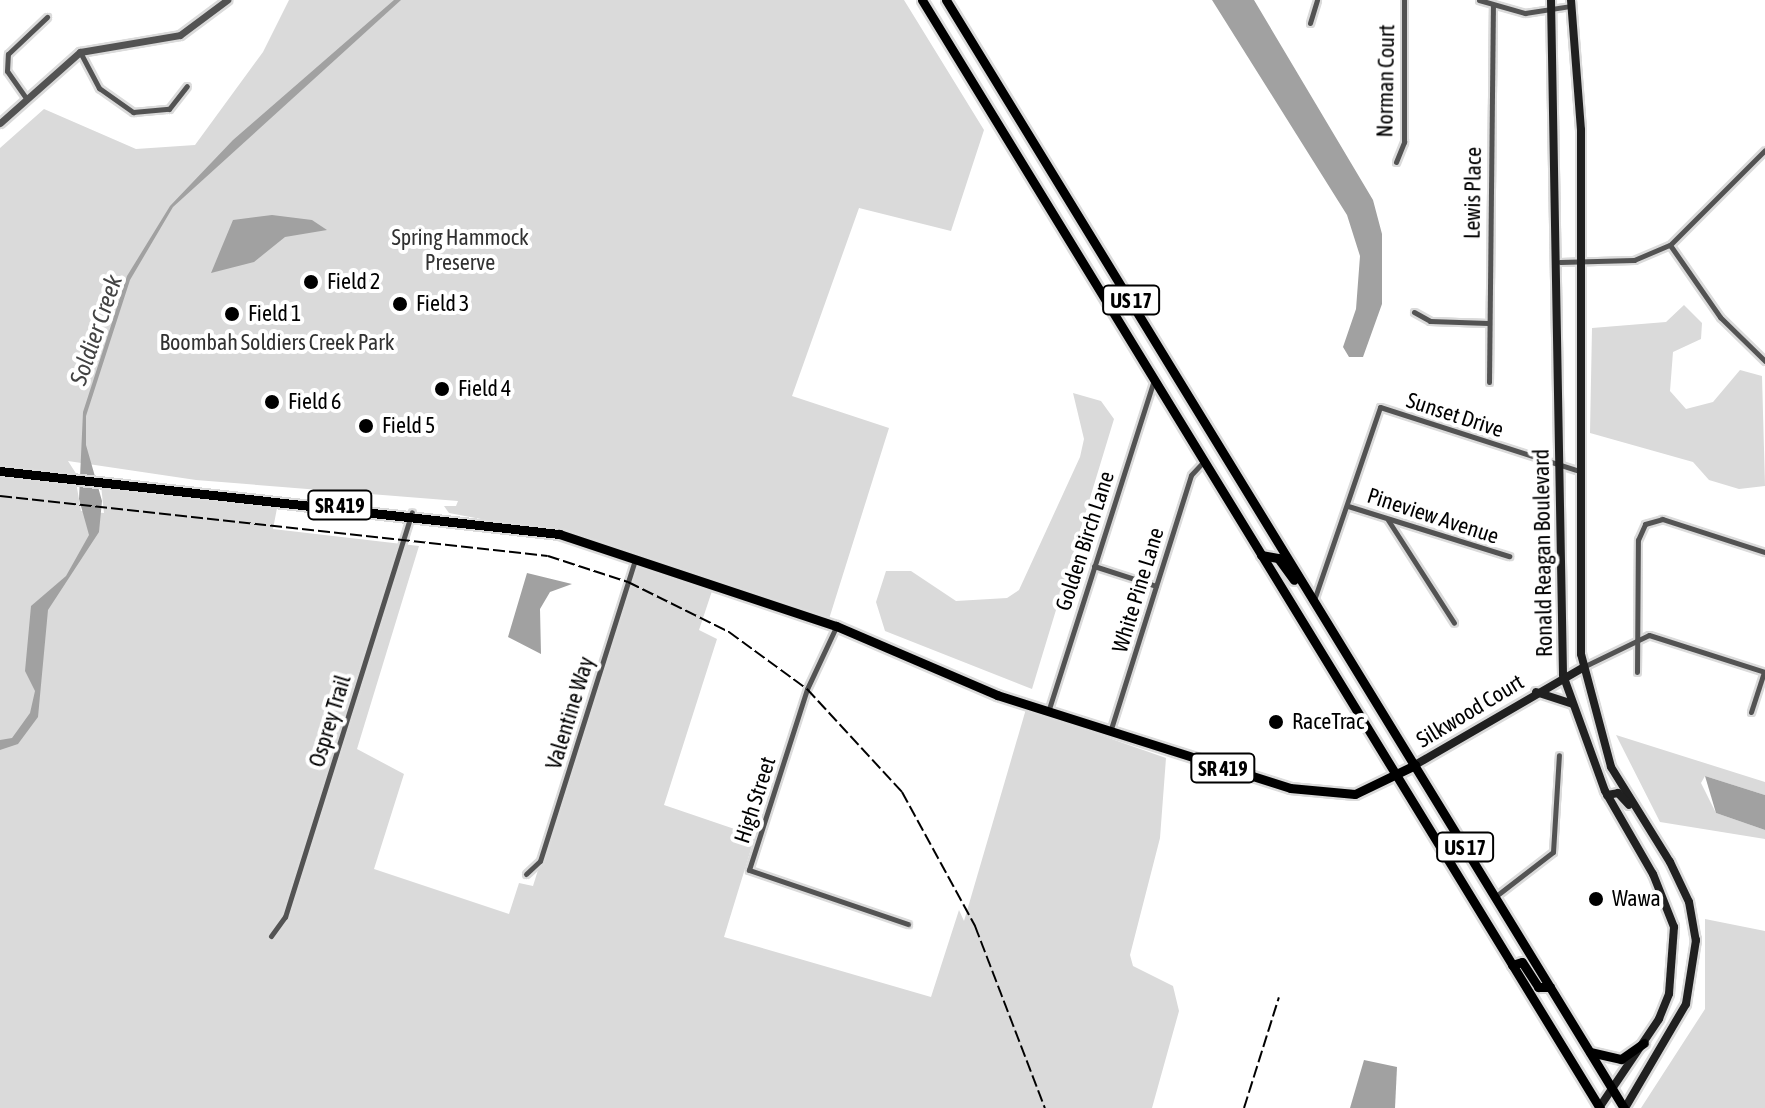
<!DOCTYPE html>
<style>
body{margin:0}
#map{position:relative;width:1765px;height:1108px;overflow:hidden;background:#fff;font-family:"Asap Condensed",sans-serif}
div>[style]{position:absolute}
.green>*{inset:0;background:#dadada}
.water>*{inset:0;background:#a1a1a1}
.roads{filter:drop-shadow(2px 0 #dbdbdb) drop-shadow(-2px 0 #dbdbdb) drop-shadow(0 2px #dbdbdb) drop-shadow(0 -2px #dbdbdb)}
.minor>*{height:5px;margin:-2.5px;padding:0 2.5px;transform-origin:2.5px;border-radius:2.5px;background:#535353}
.tertiary>*{height:7px;margin:-3.5px;padding:0 3.5px;transform-origin:3.5px;border-radius:3.5px;background:#535353}
.secondary>*{height:8px;margin:-4px;padding:0 4px;transform-origin:4px;border-radius:4px;background:#202020}
.primary>*{height:9px;margin:-4.5px;padding:0 4.5px;transform-origin:4.5px;border-radius:4.5px;background:#000}
.rail>*{height:2px;margin-top:-1px;transform-origin:0;background:repeating-linear-gradient(90deg,#000 0 12px,transparent 0 16px)}
.dots>*{width:22px;height:22px;translate:-50% -50%;box-sizing:border-box;border:4px solid #fff;border-radius:50%}
span{translate:-50% -50%;white-space:nowrap;text-align:center;line-height:1.15;-webkit-text-stroke:8px #fff;paint-order:stroke}
.shield-label span{padding:2px 6px;background:#fff;border:2px solid;border-radius:6px;-webkit-text-stroke-width:0}
.shield-label{font-size:20px;color:#000;font-weight:700}
.street-label{font-size:22px;color:#000}
.park-label{font-size:22px;color:#313131}
.poi-label{font-size:22px;color:#000}
.left{translate:0 -50%;text-align:left}
.water-label{font-size:24px;color:#424242;font-style:italic}
</style>
<div id="map">
<div class="green">
<div style="clip-path:polygon(289px 0,904px 0,984px 130px,951px 231px,859px 208px,792px 396px,889px 428px,829px 619px,599px 541px,449px 513px,444px 506px,456px 506px,458px 501px,196px 480px,68px 461px,77px 475px,0 467px,0 148px,44px 109px,136px 149px,195px 145px,263px 52px)"></div>
<div style="clip-path:polygon(1684px 305px,1702px 323px,1701px 339px,1673px 352px,1670px 391px,1686px 409px,1713px 402px,1740px 370px,1762px 376px,1765px 486px,1739px 489px,1709px 480px,1693px 462px,1590px 433px,1592px 328px,1666px 322px)"></div>
<div style="clip-path:polygon(1073px 393px,1101px 401px,1114px 419px,1032px 689px,885px 631px,876px 602px,886px 571px,911px 571px,956px 601px,1007px 598px,1019px 590px,1080px 457px,1084px 439px)"></div>
<div style="clip-path:polygon(0 475px,76px 482px,81px 511px,104px 513px,101px 485px,278px 503px,273px 529px,419px 546px,357px 749px,404px 774px,374px 869px,509px 914px,519px 883px,533px 886px,635px 560px,713px 588px,699px 630px,717px 639px,664px 805px,755px 836px,724px 937px,931px 997px,959px 910px,964px 921px,1026px 709px,1166px 758px,1160px 838px,1130px 955px,1133px 966px,1173px 986px,1179px 1011px,1152px 1108px,0 1108px)"></div>
<div style="clip-path:polygon(1616px 735px,1765px 782px,1765px 795px,1705px 776px,1701px 783px,1716px 813px,1765px 830px,1765px 839px,1660px 822px)"></div>
<div style="clip-path:polygon(1705px 919px,1765px 931px,1765px 1108px,1641px 1108px,1705px 1009px)"></div>
</div>
<div class="water">
<div style="clip-path:polygon(394px 0,401px 0,173px 207px,130px 280px,86px 416px,86px 445px,102px 501px,99px 532px,48px 610px,38px 717px,18px 744px,0 750px,0 740px,12px 738px,30px 713px,35px 691px,25px 671px,31px 606px,66px 576px,89px 535px,79px 499px,83px 412px,127px 276px,170px 206px,233px 140px)"></div>
<div style="clip-path:polygon(1212px 0,1254px 0,1373px 200px,1382px 234px,1382px 304px,1363px 357px,1349px 357px,1343px 347px,1356px 309px,1360px 256px,1347px 215px)"></div>
<div style="clip-path:polygon(272px 215px,312px 220px,327px 230px,285px 237px,254px 262px,211px 273px,233px 220px)"></div>
<div style="clip-path:polygon(527px 573px,572px 584px,550px 592px,540px 609px,541px 654px,508px 637px)"></div>
<div style="clip-path:polygon(1705px 776px,1765px 795px,1765px 830px,1716px 813px)"></div>
<div style="clip-path:polygon(1364px 1060px,1397px 1067px,1395px 1108px,1350px 1108px)"></div>
</div>
<div class="roads">
<div class="minor">
<div style="left:1479px;top:0;width:48px;rotate:15.8deg"></div>
<div style="left:1525px;top:13px;width:47px;rotate:-8.7deg"></div>
<div style="left:1310px;top:23px;width:24px;rotate:-73deg"></div>
<div style="left:80px;top:52px;width:41px;rotate:62.2deg"></div>
<div style="left:99px;top:88px;width:42px;rotate:35.2deg"></div>
<div style="left:133px;top:112px;width:36px;rotate:-5deg"></div>
<div style="left:169px;top:109px;width:29px;rotate:-52deg"></div>
<div style="left:26px;top:98px;width:33px;rotate:-125deg"></div>
<div style="left:7px;top:71px;width:17px;rotate:-87deg"></div>
<div style="left:8px;top:54px;width:54px;rotate:-43.5deg"></div>
<div style="left:1396px;top:162px;width:22px;rotate:-68deg"></div>
<div style="left:1404px;top:142px;width:142px;rotate:-90deg"></div>
<div style="left:1670px;top:245px;width:88px;rotate:55.2deg"></div>
<div style="left:1720px;top:317px;width:63px;rotate:44.4deg"></div>
<div style="left:1560px;top:262px;width:74px;rotate:-1.5deg"></div>
<div style="left:1634px;top:260px;width:39px;rotate:-23deg"></div>
<div style="left:1670px;top:245px;width:134px;rotate:-45deg"></div>
<div style="left:1414px;top:312px;width:18px;rotate:29deg"></div>
<div style="left:1430px;top:321px;width:58px;rotate:2deg"></div>
<div style="left:1489px;top:382px;width:377px;rotate:-89.4deg"></div>
<div style="left:1348px;top:506px;width:169px;rotate:17.3deg"></div>
<div style="left:1388px;top:520px;width:122px;rotate:57.3deg"></div>
<div style="left:1094px;top:566px;width:65px;rotate:17.9deg"></div>
<div style="left:1314px;top:600px;width:204px;rotate:-71.1deg"></div>
<div style="left:1380px;top:407px;width:209px;rotate:17.8deg"></div>
<div style="left:836px;top:627px;width:68px;rotate:115.1deg"></div>
<div style="left:807px;top:689px;width:190px;rotate:107.8deg"></div>
<div style="left:749px;top:870px;width:168px;rotate:18.8deg"></div>
<div style="left:1585px;top:666px;width:71px;rotate:-25.8deg"></div>
<div style="left:1649px;top:635px;width:122px;rotate:17.7deg"></div>
<div style="left:1637px;top:672px;width:132px;rotate:-89.6deg"></div>
<div style="left:1638px;top:540px;width:17px;rotate:-66deg"></div>
<div style="left:1645px;top:524px;width:18px;rotate:-16deg"></div>
<div style="left:1662px;top:519px;width:108px;rotate:17.8deg"></div>
<div style="left:1048px;top:712px;width:349px;rotate:-72.3deg"></div>
<div style="left:1751px;top:712px;width:42px;rotate:-72deg"></div>
<div style="left:1110px;top:732px;width:269px;rotate:-72.5deg"></div>
<div style="left:1191px;top:475px;width:19px;rotate:-47deg"></div>
<div style="left:526px;top:874px;width:19px;rotate:-43deg"></div>
<div style="left:540px;top:861px;width:317px;rotate:-72.5deg"></div>
<div style="left:1496px;top:896px;width:72px;rotate:-37.7deg"></div>
<div style="left:1553px;top:852px;width:97px;rotate:-86.5deg"></div>
<div style="left:271px;top:936px;width:24px;rotate:-54deg"></div>
<div style="left:285px;top:917px;width:424px;rotate:-72.6deg"></div>
</div>
<div class="tertiary">
<div style="left:0;top:123px;width:107px;rotate:-41.6deg"></div>
<div style="left:80px;top:52px;width:101px;rotate:-9.6deg"></div>
<div style="left:180px;top:35px;width:59px;rotate:-36.7deg"></div>
</div>
<div class="secondary">
<div style="left:1551px;top:0;width:675px;rotate:88.98deg"></div>
<div style="left:1563px;top:675px;width:123px;rotate:70.1deg"></div>
<div style="left:1605px;top:791px;width:96px;rotate:60deg"></div>
<div style="left:1653px;top:874px;width:57px;rotate:68.4deg"></div>
<div style="left:1674px;top:927px;width:67px;rotate:94.3deg"></div>
<div style="left:1669px;top:994px;width:27px;rotate:112deg"></div>
<div style="left:1659px;top:1019px;width:107px;rotate:124deg"></div>
<div style="left:1571px;top:0;width:130px;rotate:85.6deg"></div>
<div style="left:1581px;top:130px;width:524px;rotate:90deg"></div>
<div style="left:1581px;top:654px;width:117px;rotate:75.1deg"></div>
<div style="left:1611px;top:767px;width:112px;rotate:58.2deg"></div>
<div style="left:1670px;top:862px;width:44px;rotate:64.6deg"></div>
<div style="left:1689px;top:902px;width:39px;rotate:80deg"></div>
<div style="left:1696px;top:940px;width:65px;rotate:98.9deg"></div>
<div style="left:1686px;top:1004px;width:121px;rotate:120.4deg"></div>
<div style="left:1536px;top:692px;width:38px;rotate:18deg"></div>
<div style="left:1415px;top:765px;width:195px;rotate:-30.1deg"></div>
<div style="left:1607px;top:795px;width:11px;rotate:-10deg"></div>
<div style="left:1618px;top:793px;width:16px;rotate:47deg"></div>
</div>
<div class="primary">
<div style="left:922px;top:0;width:1299px;rotate:58.54deg"></div>
<div style="left:946px;top:0;width:1299px;rotate:58.54deg"></div>
<div style="left:0;top:471px;width:563px;rotate:6.43deg"></div>
<div style="left:559px;top:534px;width:292px;rotate:18.4deg"></div>
<div style="left:836px;top:626px;width:175px;rotate:23.2deg"></div>
<div style="left:997px;top:695px;width:307px;rotate:17.6deg"></div>
<div style="left:1290px;top:788px;width:65px;rotate:5.3deg"></div>
<div style="left:1355px;top:794px;width:67px;rotate:-25.8deg"></div>
<div style="left:1261px;top:555px;width:17px;rotate:10deg"></div>
<div style="left:1278px;top:558px;width:27px;rotate:54deg"></div>
<div style="left:1512px;top:965px;width:10px;rotate:-17deg"></div>
<div style="left:1522px;top:962px;width:30px;rotate:57deg"></div>
<div style="left:1538px;top:987px;width:12px"></div>
<div style="left:1590px;top:1052px;width:32px;rotate:13deg"></div>
<div style="left:1621px;top:1059px;width:28px;rotate:-35deg"></div>
</div>
</div>
<div class="rail">
<div style="left:0;top:496px;width:551px;rotate:6.25deg"></div>
<div style="left:548px;top:556px;width:84px;rotate:18deg"></div>
<div style="left:628px;top:582px;width:113px;rotate:26.3deg"></div>
<div style="left:729px;top:632px;width:97px;rotate:36.2deg"></div>
<div style="left:807px;top:689px;width:140px;rotate:47.3deg"></div>
<div style="left:902px;top:792px;width:153px;rotate:61.4deg"></div>
<div style="left:975px;top:926px;width:195px;rotate:69deg"></div>
<div style="left:1244px;top:1108px;width:116px;rotate:-72.5deg"></div>
</div>
<div class="dots">
<div style="left:311px;top:282px;background:#000"></div>
<div style="left:400px;top:304px;background:#000"></div>
<div style="left:232px;top:314px;background:#000"></div>
<div style="left:442px;top:389px;background:#000"></div>
<div style="left:272px;top:402px;background:#000"></div>
<div style="left:366px;top:426px;background:#000"></div>
<div style="left:1276px;top:722px;background:#000"></div>
<div style="left:1596px;top:899px;background:#000"></div>
</div>
<div class="shield-label">
<span style="left:1131px;top:300px">US 17</span>
<span style="left:340px;top:505px">SR 419</span>
<span style="left:1223px;top:768px">SR 419</span>
<span style="left:1465px;top:847px">US 17</span>
</div>
<div class="street-label">
<span style="left:1386px;top:81px;rotate:-89deg">Norman Court</span>
<span style="left:1473px;top:193px;rotate:-89deg">Lewis Place</span>
<span style="left:1455px;top:415px;rotate:18deg">Sunset Drive</span>
<span style="left:1433px;top:516px;rotate:18deg">Pineview Avenue</span>
<span style="left:1085px;top:541px;rotate:-72deg">Golden Birch Lane</span>
<span style="left:1543px;top:553px;rotate:-91deg">Ronald Reagan Boulevard</span>
<span style="left:1138px;top:590px;rotate:-73deg">White Pine Lane</span>
<span style="left:1470px;top:711px;rotate:-31deg">Silkwood Court</span>
<span style="left:570px;top:713px;rotate:-73deg">Valentine Way</span>
<span style="left:330px;top:721px;rotate:-73deg">Osprey Trail</span>
<span style="left:755px;top:800px;rotate:-72deg">High Street</span>
</div>
<div class="park-label">
<span style="left:460px;top:250px">Spring Hammock<br>Preserve</span>
<span style="left:277px;top:343px">Boombah Soldiers Creek Park</span>
</div>
<div class="poi-label">
<span class="left" style="left:327px;top:282px">Field 2</span>
<span class="left" style="left:416px;top:304px">Field 3</span>
<span class="left" style="left:248px;top:314px">Field 1</span>
<span class="left" style="left:458px;top:389px">Field 4</span>
<span class="left" style="left:288px;top:402px">Field 6</span>
<span class="left" style="left:382px;top:426px">Field 5</span>
<span class="left" style="left:1292px;top:722px">RaceTrac</span>
<span class="left" style="left:1612px;top:899px">Wawa</span>
</div>
<div class="water-label">
<span style="left:96px;top:330px;rotate:-71deg">Soldier Creek</span>
</div>
</div>
